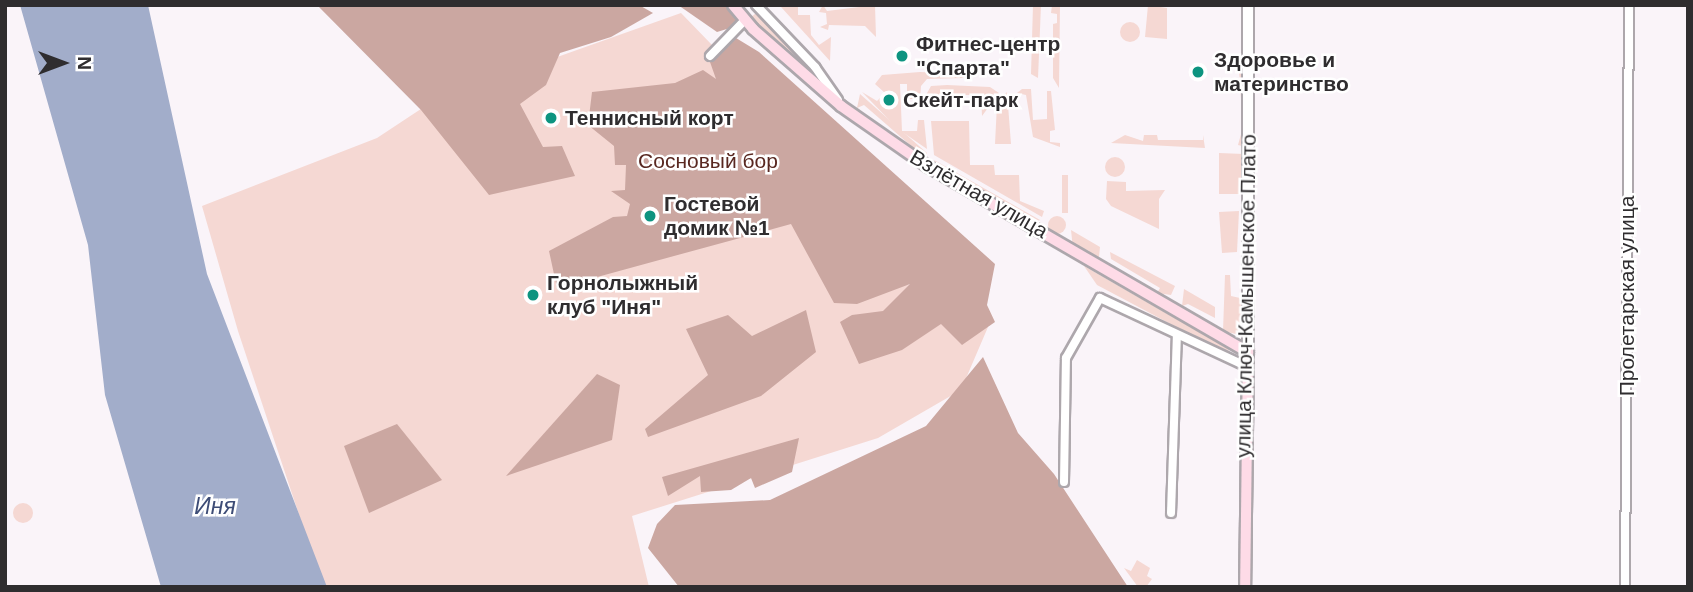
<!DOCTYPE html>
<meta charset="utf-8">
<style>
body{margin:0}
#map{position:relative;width:1693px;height:592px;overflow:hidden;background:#faf4f9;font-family:Helvetica,sans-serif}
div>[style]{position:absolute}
.green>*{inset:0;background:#f5d8d3}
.round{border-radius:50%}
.forest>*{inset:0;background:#cba7a1}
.water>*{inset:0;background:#a2adca}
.roads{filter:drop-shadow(2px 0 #ada7ac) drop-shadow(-2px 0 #ada7ac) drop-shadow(0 2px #ada7ac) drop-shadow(0 -2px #ada7ac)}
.minor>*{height:8px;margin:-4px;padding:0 4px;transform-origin:4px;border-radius:4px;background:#fff}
.tertiary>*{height:10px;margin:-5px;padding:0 5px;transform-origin:5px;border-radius:5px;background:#fff}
.secondary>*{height:10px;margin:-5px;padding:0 5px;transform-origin:5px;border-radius:5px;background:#fedbe7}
.dots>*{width:19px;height:19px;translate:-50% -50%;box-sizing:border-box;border:4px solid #fff;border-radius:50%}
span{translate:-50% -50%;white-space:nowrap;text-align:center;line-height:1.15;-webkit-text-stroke:5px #fff;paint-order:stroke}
.poi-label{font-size:21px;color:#2f2d2f;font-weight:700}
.left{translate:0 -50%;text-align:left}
.park-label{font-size:21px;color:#592821}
.street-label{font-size:21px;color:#2f2d2f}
.water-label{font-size:23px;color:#3d4c76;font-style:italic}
.frame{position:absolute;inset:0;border:7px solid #2f2d2f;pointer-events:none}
.north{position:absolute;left:28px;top:28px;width:70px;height:70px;-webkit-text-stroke:5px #fff;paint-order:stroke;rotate:90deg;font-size:19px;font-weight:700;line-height:28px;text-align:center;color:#2f2d2f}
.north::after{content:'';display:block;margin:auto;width:24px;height:32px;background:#2f2d2f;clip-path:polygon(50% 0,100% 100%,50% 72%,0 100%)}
</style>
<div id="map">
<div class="green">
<div style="clip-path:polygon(823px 5px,827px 11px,875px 5px,876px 37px,865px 26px,829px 25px,828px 30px,820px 27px,827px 24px,826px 13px,819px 12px)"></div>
<div style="clip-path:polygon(1033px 5px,1041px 5px,1038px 78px,1031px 74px)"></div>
<div style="clip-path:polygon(1052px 5px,1060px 5px,1059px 88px,1053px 78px,1053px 24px,1057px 23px,1057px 14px,1051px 13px)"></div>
<div style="clip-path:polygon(1148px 5px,1167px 8px,1167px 39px,1145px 37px)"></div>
<div style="clip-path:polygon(798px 6px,798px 15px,810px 15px,811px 35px,819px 45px,831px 37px,830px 61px,781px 7px)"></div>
<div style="clip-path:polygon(681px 13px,713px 46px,707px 53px,822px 260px,888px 286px,975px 279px,988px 327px,961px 390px,878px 438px,632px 516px,649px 587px,323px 587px,238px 331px,202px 206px,377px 138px,433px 101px)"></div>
<div style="clip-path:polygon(756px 13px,806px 66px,813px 65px,812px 71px,750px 18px)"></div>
<div class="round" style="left:1120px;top:22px;width:20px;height:20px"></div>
<div style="clip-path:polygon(1239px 71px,1244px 78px,1244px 145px,1242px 146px,1238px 145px,1243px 127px)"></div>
<div style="clip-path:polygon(920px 72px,966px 74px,963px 78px,927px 79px,921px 86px,920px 99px,907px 99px,907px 84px,900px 84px,902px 131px,917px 131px,918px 120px,924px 120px,927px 149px,898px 129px,862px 92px,877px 101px,885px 93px,875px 84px,882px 75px)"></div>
<div style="clip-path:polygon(947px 85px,990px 87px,999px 93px,982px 116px,981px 95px,926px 95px,931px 86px)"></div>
<div style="clip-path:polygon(1022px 89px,1031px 89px,1033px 120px,1047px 119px,1047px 91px,1051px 91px,1055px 130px,1050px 131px,1050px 142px,1060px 143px,1060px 147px,1033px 137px,1026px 95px,1017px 93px)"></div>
<div style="clip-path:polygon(1007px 92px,1011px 144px,995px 144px,997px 104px)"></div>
<div style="clip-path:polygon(860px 94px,927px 153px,926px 159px,916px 158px,917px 151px,864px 105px,857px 108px)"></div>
<div style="clip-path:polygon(931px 121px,969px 121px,970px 165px,994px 165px,995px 175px,1019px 175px,1020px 201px,1044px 211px,1042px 217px,934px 155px)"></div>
<div style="clip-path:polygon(1125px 135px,1143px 141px,1144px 135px,1157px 135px,1158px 140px,1203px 140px,1203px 135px,1205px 148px,1111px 143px)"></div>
<div style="clip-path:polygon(1219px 153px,1244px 154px,1239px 194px,1219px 194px)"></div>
<div class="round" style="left:1105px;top:157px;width:20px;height:20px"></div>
<div style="clip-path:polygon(934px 160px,1040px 220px,1036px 222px,939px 169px)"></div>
<div style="clip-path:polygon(1062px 175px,1068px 175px,1068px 213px,1062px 213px)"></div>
<div style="clip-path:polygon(1107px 181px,1126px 182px,1126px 191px,1165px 190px,1159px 199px,1159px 229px,1111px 206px,1106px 199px)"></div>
<div style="clip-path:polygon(1239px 211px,1237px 252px,1222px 253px,1219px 212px)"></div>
<div class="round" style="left:1048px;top:216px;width:18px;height:18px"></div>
<div style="clip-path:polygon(1071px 230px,1100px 247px,1099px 257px,1088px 257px,1089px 251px,1078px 246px,1073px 249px)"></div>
<div style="clip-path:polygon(1110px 252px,1175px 286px,1171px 295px,1157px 293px,1160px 288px,1111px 259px)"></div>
<div style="clip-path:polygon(1084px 266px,1227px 348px,1233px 357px,1097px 285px)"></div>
<div style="clip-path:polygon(1225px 275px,1230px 275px,1231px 296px,1240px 298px,1244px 324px,1236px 334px,1223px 331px)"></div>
<div style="clip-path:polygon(1184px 289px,1215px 307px,1215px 318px,1188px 304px,1182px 306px)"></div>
<div class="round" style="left:13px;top:503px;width:20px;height:20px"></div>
<div style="clip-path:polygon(1137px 560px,1150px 568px,1147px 576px,1152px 579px,1146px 587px,1138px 587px,1124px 568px,1131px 571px)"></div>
</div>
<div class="forest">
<div style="clip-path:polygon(317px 5px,639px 5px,653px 13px,611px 37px,560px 53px,546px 85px,520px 104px,543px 147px,562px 146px,575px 176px,489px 195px,421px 110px)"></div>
<div style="clip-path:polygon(678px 5px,725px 5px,740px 25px,717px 32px)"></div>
<div style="clip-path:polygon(736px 38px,759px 52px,995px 264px,987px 305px,995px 322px,962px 345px,941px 324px,902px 350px,859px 364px,840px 322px,852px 315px,883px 311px,910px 284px,857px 304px,834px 303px,791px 224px,557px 288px,549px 251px,613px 217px,627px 216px,630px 204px,611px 191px,625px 190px,626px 165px,615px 165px,614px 146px,588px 125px,592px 92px,675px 83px,703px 70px,716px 79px,710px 62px)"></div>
<div style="clip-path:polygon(806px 310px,816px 352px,761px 396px,648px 437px,645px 429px,708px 375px,686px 329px,728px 315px,752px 336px)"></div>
<div style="clip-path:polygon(983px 357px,1018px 433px,1054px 474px,1128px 587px,679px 587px,648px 548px,657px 524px,675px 505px,770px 500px,926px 426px)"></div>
<div style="clip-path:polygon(597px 374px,620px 385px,612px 440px,506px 476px)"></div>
<div style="clip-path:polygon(397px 424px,442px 480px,369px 513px,344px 446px)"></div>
<div style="clip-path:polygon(799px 438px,792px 472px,755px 488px,751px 478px,731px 490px,701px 492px,700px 476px,668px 496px,662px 477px)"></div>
</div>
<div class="water">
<div style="clip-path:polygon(20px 5px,148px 5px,207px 274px,327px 587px,161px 587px,105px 395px,88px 245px)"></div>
</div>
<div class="roads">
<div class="minor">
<div style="left:756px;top:5px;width:86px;rotate:46.4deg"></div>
<div style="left:815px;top:67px;width:40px;rotate:55.1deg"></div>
<div style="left:710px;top:56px;width:50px;rotate:-45.8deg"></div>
<div style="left:1064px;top:482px;width:124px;rotate:-89.1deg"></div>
<div style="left:1066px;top:358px;width:69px;rotate:-60.5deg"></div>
<div style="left:1100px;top:298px;width:163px;rotate:25deg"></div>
<div style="left:1171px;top:513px;width:178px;rotate:-88.1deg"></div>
<div style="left:1625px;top:587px;width:582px;rotate:-89.61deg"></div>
</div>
<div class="tertiary">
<div style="left:1248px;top:352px;width:347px;rotate:-90deg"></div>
</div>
<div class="secondary">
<div style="left:733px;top:5px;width:31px;rotate:50deg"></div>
<div style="left:753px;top:29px;width:117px;rotate:41.2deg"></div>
<div style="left:841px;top:106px;width:105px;rotate:34.9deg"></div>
<div style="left:927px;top:166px;width:371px;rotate:30.1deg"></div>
<div style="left:1248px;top:352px;width:235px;rotate:90.7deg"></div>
</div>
</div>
<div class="dots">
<div style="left:902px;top:56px;background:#0d9480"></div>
<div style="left:1198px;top:72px;background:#0d9480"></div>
<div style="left:889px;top:100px;background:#0d9480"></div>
<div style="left:551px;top:118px;background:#0d9480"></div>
<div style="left:650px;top:216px;background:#0d9480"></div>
<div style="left:533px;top:295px;background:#0d9480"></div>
</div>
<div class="poi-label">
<span class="left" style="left:916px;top:56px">Фитнес-центр<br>"Спарта"</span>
<span class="left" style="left:1214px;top:72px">Здоровье и<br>материнство</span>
<span class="left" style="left:903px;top:100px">Скейт-парк</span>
<span class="left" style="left:565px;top:118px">Теннисный корт</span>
<span class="left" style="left:664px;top:216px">Гостевой<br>домик №1</span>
<span class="left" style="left:547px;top:295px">Горнолыжный<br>клуб "Иня"</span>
</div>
<div class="park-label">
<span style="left:708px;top:161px">Сосновый бор</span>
</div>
<div class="street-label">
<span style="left:979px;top:194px;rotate:30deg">Взлётная улица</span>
<span style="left:1246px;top:296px;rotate:-89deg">улица Ключ-Камышенское Плато</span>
<span style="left:1627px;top:296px;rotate:-90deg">Пролетарская улица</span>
</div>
<div class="water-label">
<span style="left:215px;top:506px">Иня</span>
</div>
<div class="frame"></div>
<div class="north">N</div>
</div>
